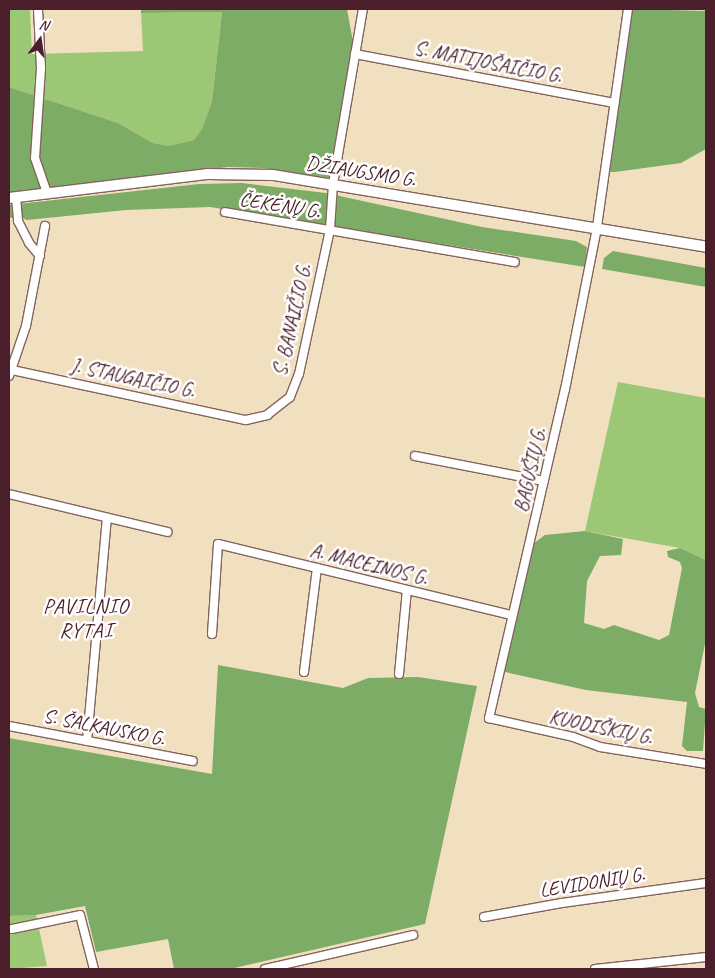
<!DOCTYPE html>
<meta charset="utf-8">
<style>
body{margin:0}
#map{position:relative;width:715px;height:978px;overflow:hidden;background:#f1e0c0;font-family:Caveat,sans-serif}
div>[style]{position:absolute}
.green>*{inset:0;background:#9cc775}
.forest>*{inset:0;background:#7dac66}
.roads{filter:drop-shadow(1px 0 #84635f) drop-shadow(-1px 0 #84635f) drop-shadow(0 1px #84635f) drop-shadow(0 -1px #84635f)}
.minor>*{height:8px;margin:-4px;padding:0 4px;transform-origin:4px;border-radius:4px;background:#fff}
.tertiary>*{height:10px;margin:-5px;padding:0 5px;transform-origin:5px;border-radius:5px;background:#fff}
span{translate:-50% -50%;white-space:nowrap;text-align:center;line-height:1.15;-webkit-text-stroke:5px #fff;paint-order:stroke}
.street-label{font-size:20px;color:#4a1f2b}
.neighbourhood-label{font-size:21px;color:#4a1f2b;letter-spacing:1px}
.frame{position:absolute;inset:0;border:10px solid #4a1f2b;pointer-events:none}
.north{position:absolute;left:15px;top:15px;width:50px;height:50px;-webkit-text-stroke:4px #fff;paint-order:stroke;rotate:14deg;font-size:14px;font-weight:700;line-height:20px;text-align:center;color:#4a1f2b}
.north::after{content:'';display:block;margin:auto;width:18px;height:22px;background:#4a1f2b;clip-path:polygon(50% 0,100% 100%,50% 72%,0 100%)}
</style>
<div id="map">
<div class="green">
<div style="clip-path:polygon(9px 9px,30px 9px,32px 54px,143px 51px,141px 13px,222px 12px,212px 101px,202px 129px,194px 140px,168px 146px,153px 143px,118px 123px,9px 87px)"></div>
<div style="clip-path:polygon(618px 382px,706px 398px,706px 560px,680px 548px,585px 531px)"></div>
<div style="clip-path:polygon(36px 915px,47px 966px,9px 969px,9px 916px)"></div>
</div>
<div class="forest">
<div style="clip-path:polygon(141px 9px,347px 9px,353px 42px,330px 178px,262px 168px,228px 167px,9px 193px,9px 87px,118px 123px,153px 143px,168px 146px,194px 140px,202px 129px,212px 101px,222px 12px,141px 13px)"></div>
<div style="clip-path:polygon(633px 9px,706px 11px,706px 149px,681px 163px,615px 172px,610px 172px,611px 153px)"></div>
<div style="clip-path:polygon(242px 183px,326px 193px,482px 227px,576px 241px,587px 247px,585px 267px,210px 207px,126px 210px,27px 220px,20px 217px,9px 218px,9px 205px,199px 184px)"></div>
<div style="clip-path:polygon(613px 251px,706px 268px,706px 287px,602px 269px,604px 258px)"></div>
<div style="clip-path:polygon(585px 531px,623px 539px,621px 555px,600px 556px,587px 581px,584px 623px,604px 629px,614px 625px,659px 640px,669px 635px,682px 568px,680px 562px,668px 557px,667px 551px,680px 548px,706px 560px,706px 639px,695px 693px,699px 707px,706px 709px,703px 751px,687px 751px,682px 746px,687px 702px,586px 690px,505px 672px,503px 668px,534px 543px,545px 535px)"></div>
<div style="clip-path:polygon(218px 665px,343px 688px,368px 678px,418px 677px,477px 686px,425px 924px,230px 969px,174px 969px,168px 939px,96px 952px,85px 906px,36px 915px,9px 916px,9px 738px,212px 774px)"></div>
</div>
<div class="roads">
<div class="minor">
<div style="left:38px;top:9px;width:59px;rotate:87.1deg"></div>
<div style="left:41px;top:68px;width:90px;rotate:93.8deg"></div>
<div style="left:35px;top:158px;width:37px;rotate:71deg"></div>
<div style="left:628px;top:9px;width:221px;rotate:98.1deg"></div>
<div style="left:597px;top:228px;width:164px;rotate:101.2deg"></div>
<div style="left:565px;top:389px;width:338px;rotate:103deg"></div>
<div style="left:489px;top:718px;width:86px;rotate:12.7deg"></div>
<div style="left:573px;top:737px;width:29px;rotate:20deg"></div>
<div style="left:600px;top:747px;width:107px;rotate:9.1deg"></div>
<div style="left:355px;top:54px;width:264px;rotate:10.7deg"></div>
<div style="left:16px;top:197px;width:24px;rotate:85deg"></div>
<div style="left:18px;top:221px;width:25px;rotate:63deg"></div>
<div style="left:29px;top:243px;width:17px;rotate:50deg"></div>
<div style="left:225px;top:212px;width:294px;rotate:9.8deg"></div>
<div style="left:12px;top:370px;width:239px;rotate:12.1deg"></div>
<div style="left:246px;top:420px;width:22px;rotate:-13deg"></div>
<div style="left:267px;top:415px;width:29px;rotate:-38deg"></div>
<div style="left:290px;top:397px;width:25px;rotate:-69deg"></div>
<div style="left:299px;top:374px;width:148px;rotate:-77.9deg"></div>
<div style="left:330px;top:229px;width:45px;rotate:-86.2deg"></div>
<div style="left:333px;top:184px;width:178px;rotate:-80.3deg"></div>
<div style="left:9px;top:376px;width:53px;rotate:-71.2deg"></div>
<div style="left:26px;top:326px;width:102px;rotate:-79.2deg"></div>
<div style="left:415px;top:456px;width:131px;rotate:11deg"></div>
<div style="left:9px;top:494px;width:163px;rotate:13.5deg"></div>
<div style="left:212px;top:634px;width:90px;rotate:-86.2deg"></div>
<div style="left:218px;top:544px;width:302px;rotate:13.6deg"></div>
<div style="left:304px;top:672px;width:105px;rotate:-82.9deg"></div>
<div style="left:399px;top:674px;width:84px;rotate:-84.6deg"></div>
<div style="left:9px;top:726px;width:187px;rotate:10.8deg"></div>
<div style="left:87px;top:741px;width:224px;rotate:-84.9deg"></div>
<div style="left:484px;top:917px;width:79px;rotate:-10.2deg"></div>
<div style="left:562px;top:903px;width:145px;rotate:-7.9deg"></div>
<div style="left:12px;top:929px;width:69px;rotate:-11.6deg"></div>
<div style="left:80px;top:915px;width:56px;rotate:75.5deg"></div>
<div style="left:265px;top:969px;width:152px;rotate:-12.9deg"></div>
<div style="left:595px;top:969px;width:112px;rotate:-6.2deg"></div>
</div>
<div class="tertiary">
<div style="left:9px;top:198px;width:199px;rotate:-6.9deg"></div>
<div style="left:207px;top:174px;width:66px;rotate:0.9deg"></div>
<div style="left:273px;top:175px;width:439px;rotate:9.4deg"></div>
</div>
</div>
<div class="street-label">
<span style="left:488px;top:62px;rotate:11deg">S. MATIJOŠAIČIO G.</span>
<span style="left:361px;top:171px;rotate:9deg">DŽIAUGSMO G.</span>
<span style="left:280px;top:205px;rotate:9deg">ČEKĖNŲ G.</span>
<span style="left:292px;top:320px;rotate:-77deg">S. BANAIČIO G.</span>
<span style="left:133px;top:378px;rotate:12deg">J. STAUGAIČIO G.</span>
<span style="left:530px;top:470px;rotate:-77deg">BAGUŠIŲ G.</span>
<span style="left:369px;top:564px;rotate:14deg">A. MACEINOS G.</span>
<span style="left:104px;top:727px;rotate:11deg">S. ŠALKAUSKO G.</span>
<span style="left:601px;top:727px;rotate:12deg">KUODIŠKIŲ G.</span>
<span style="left:592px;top:882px;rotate:-9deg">LEVIDONIŲ G.</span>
</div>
<div class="neighbourhood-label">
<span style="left:86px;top:618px">PAVILNIO<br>RYTAI</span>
</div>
<div class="frame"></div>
<div class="north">N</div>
</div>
